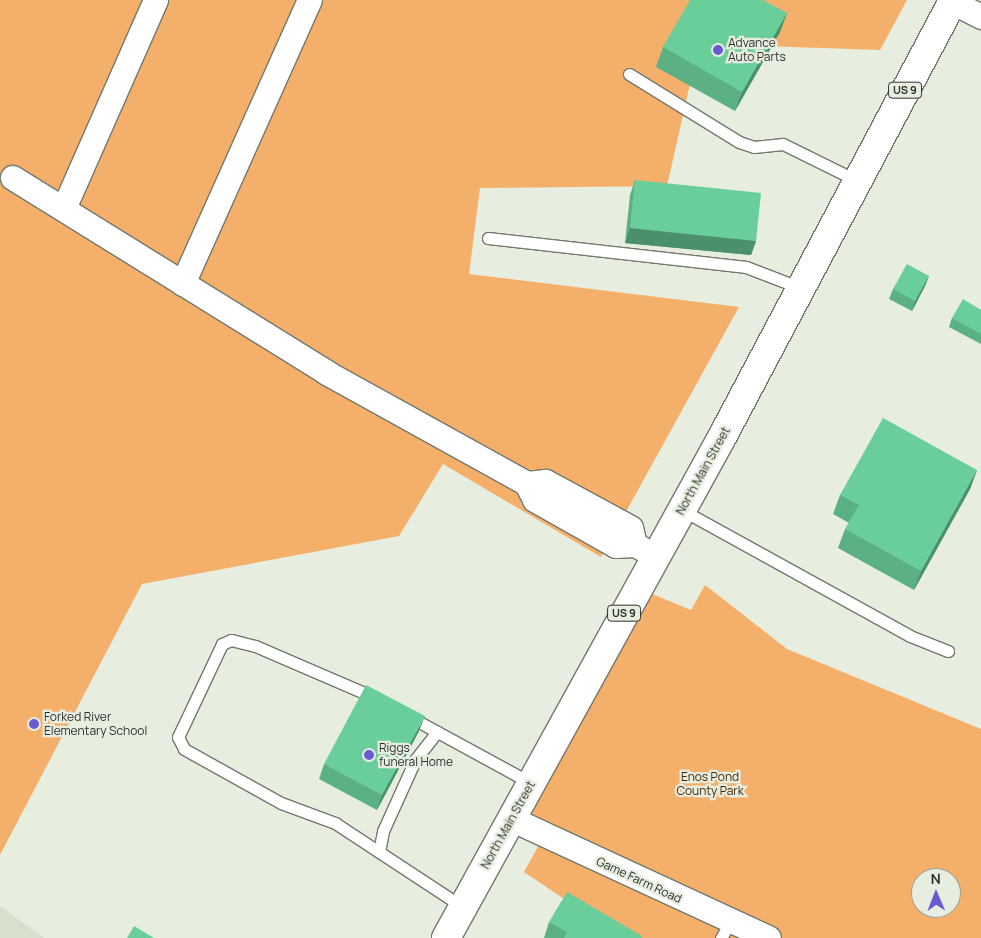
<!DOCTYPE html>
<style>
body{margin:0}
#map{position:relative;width:981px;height:938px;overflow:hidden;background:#e7eee0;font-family:Manrope,sans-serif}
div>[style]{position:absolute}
.built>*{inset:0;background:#d7e0cc}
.green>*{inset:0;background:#f4b06a}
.roads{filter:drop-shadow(1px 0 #72786c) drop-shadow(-1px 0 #72786c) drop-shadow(0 1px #72786c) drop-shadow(0 -1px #72786c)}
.lane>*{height:11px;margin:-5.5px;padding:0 5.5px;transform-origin:5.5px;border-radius:5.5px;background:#fff}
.street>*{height:24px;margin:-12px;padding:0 12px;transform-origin:12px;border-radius:12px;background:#fff}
.highway>*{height:28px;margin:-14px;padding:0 14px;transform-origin:14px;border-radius:14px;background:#fff}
.wall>*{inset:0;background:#5bb184}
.shaded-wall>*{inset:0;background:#4a906c}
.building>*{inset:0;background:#6ace9a}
.dots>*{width:14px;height:14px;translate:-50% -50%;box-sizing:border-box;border:2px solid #e7eee0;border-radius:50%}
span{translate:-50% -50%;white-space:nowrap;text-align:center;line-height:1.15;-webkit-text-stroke:4.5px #e7eee0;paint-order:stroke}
.shield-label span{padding:1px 4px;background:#e7eee0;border:1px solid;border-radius:4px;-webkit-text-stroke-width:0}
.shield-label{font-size:11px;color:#2e302b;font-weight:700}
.poi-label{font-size:12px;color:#2e302b}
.left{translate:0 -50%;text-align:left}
.street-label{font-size:12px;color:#2e302b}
.park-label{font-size:12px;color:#422605}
.north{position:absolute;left:911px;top:868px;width:50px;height:50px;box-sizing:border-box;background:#e7eee0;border:1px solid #9da298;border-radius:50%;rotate:359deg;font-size:14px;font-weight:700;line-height:20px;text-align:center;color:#2e302b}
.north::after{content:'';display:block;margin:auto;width:18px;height:22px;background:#695bd4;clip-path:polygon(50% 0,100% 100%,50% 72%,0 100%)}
</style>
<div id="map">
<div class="built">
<div style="clip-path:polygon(0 906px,44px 938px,0 938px)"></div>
</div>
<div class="green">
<div style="clip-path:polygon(0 0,907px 0,880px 50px,699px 44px,667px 186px,480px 188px,469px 274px,739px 307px,601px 557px,443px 464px,399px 536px,142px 584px,0 855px)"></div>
<div style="clip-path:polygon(evenodd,705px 585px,787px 649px,981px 729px,981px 938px,634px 938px,582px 911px,524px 872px,540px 843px,511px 819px,638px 588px,691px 610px,705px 585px,921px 878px,951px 878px,951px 908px,921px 908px,921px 878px)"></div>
</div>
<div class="roads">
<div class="lane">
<div style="left:629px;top:74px;width:129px;rotate:31.7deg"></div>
<div style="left:739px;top:142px;width:16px;rotate:18deg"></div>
<div style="left:754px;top:147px;width:29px;rotate:-6deg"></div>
<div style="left:783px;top:144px;width:84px;rotate:26.3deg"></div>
<div style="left:488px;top:238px;width:260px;rotate:6.4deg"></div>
<div style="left:746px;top:267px;width:59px;rotate:20.9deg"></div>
<div style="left:682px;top:510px;width:260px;rotate:28.9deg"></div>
<div style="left:910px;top:636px;width:41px;rotate:21.5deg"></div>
<div style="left:376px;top:698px;width:132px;rotate:-156.7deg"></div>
<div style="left:255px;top:646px;width:25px;rotate:-166deg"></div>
<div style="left:231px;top:640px;width:10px;rotate:156deg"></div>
<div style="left:222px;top:644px;width:103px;rotate:115.3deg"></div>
<div style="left:178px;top:737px;width:13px;rotate:63deg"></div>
<div style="left:184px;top:749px;width:111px;rotate:29.1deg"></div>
<div style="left:281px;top:803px;width:58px;rotate:20.3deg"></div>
<div style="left:335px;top:823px;width:153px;rotate:33.3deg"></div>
<div style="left:410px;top:717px;width:138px;rotate:28.6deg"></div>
<div style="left:379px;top:852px;width:21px;rotate:-79deg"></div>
<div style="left:383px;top:831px;width:78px;rotate:-65.7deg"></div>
<div style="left:415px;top:760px;width:36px;rotate:-52deg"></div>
<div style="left:721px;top:938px;width:20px;rotate:-60deg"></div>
</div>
<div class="street">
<div style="left:952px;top:2px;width:33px;rotate:27deg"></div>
<div style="left:13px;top:178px;width:370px;rotate:31.8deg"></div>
<div style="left:327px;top:373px;width:229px;rotate:29deg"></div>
<div style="left:64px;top:209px;width:228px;rotate:-66.2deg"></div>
<div style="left:183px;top:284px;width:311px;rotate:-65.9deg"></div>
<div style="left:635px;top:545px;width:17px;rotate:-103deg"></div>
<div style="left:631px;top:528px;width:97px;rotate:-151.6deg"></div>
<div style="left:546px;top:482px;width:19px;rotate:174deg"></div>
<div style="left:527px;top:484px;width:18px;rotate:63deg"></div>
<div style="left:535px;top:500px;width:93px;rotate:29.6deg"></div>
<div style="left:616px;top:546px;width:19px;rotate:-3deg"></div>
<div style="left:635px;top:545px;width:24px;rotate:28deg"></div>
<div style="left:511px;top:819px;width:284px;rotate:24.8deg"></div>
</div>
<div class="highway">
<div style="left:446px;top:938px;width:570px;rotate:-61.14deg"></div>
<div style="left:721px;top:439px;width:497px;rotate:-62.1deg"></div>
</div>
</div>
<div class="wall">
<div style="clip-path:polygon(787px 13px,780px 32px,735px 111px,656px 67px,663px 47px)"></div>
<div style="clip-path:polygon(635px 180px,756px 241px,751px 255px,625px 243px,630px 195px)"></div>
<div style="clip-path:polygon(929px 276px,925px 286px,912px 311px,889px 299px,893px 289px)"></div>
<div style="clip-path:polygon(981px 310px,981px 344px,949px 327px,952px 318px)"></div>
<div style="clip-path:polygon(977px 470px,970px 489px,914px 590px,838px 548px,845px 529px,849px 523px,833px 514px,840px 495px)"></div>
<div style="clip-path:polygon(419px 731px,377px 810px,319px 779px,324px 764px)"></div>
<div style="clip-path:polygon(549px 922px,642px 936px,641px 938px,544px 938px)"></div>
</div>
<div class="shaded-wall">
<div style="clip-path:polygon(787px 13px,780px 32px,735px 111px,742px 92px)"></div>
<div style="clip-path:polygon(630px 228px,756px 241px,751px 255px,625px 243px)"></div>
<div style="clip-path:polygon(929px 276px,925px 286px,912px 311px,915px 301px)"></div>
<div style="clip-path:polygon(977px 470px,970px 489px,914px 590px,921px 571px)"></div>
<div style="clip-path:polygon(425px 716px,419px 731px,377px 810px,382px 795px)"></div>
</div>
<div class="building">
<div style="clip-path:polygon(690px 0,763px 0,787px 13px,742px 92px,663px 47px)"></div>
<div style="clip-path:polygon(635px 180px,761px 193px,756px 241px,630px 228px)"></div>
<div style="clip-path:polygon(907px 264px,929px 276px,915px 301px,893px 289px)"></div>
<div style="clip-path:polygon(963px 299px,981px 310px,981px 334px,952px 318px)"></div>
<div style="clip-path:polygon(883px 418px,977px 470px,921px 571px,845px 529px,859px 505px,840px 495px)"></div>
<div style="clip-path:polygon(366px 685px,425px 716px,382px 795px,324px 764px)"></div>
<div style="clip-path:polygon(567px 892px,642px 936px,641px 938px,564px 938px,567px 932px,549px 922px)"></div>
<div style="clip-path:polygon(134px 926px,154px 938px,127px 938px)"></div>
</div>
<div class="dots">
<div style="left:718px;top:50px;background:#695bd4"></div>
<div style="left:34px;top:724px;background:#695bd4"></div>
<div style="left:369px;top:755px;background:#695bd4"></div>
</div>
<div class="shield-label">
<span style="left:905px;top:90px">US 9</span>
<span style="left:624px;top:613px">US 9</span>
</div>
<div class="poi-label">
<span class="left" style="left:728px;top:50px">Advance<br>Auto Parts</span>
<span class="left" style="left:44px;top:724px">Forked River<br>Elementary School</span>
<span class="left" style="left:379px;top:755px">Riggs<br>funeral Home</span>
</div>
<div class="street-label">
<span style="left:703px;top:471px;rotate:-61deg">North Main Street</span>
<span style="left:508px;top:825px;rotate:-61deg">North Main Street</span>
<span style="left:639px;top:880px;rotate:25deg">Game Farm Road</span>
</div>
<div class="park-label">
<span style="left:710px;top:784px">Enos Pond<br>County Park</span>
</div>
<div class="north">N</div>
</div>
